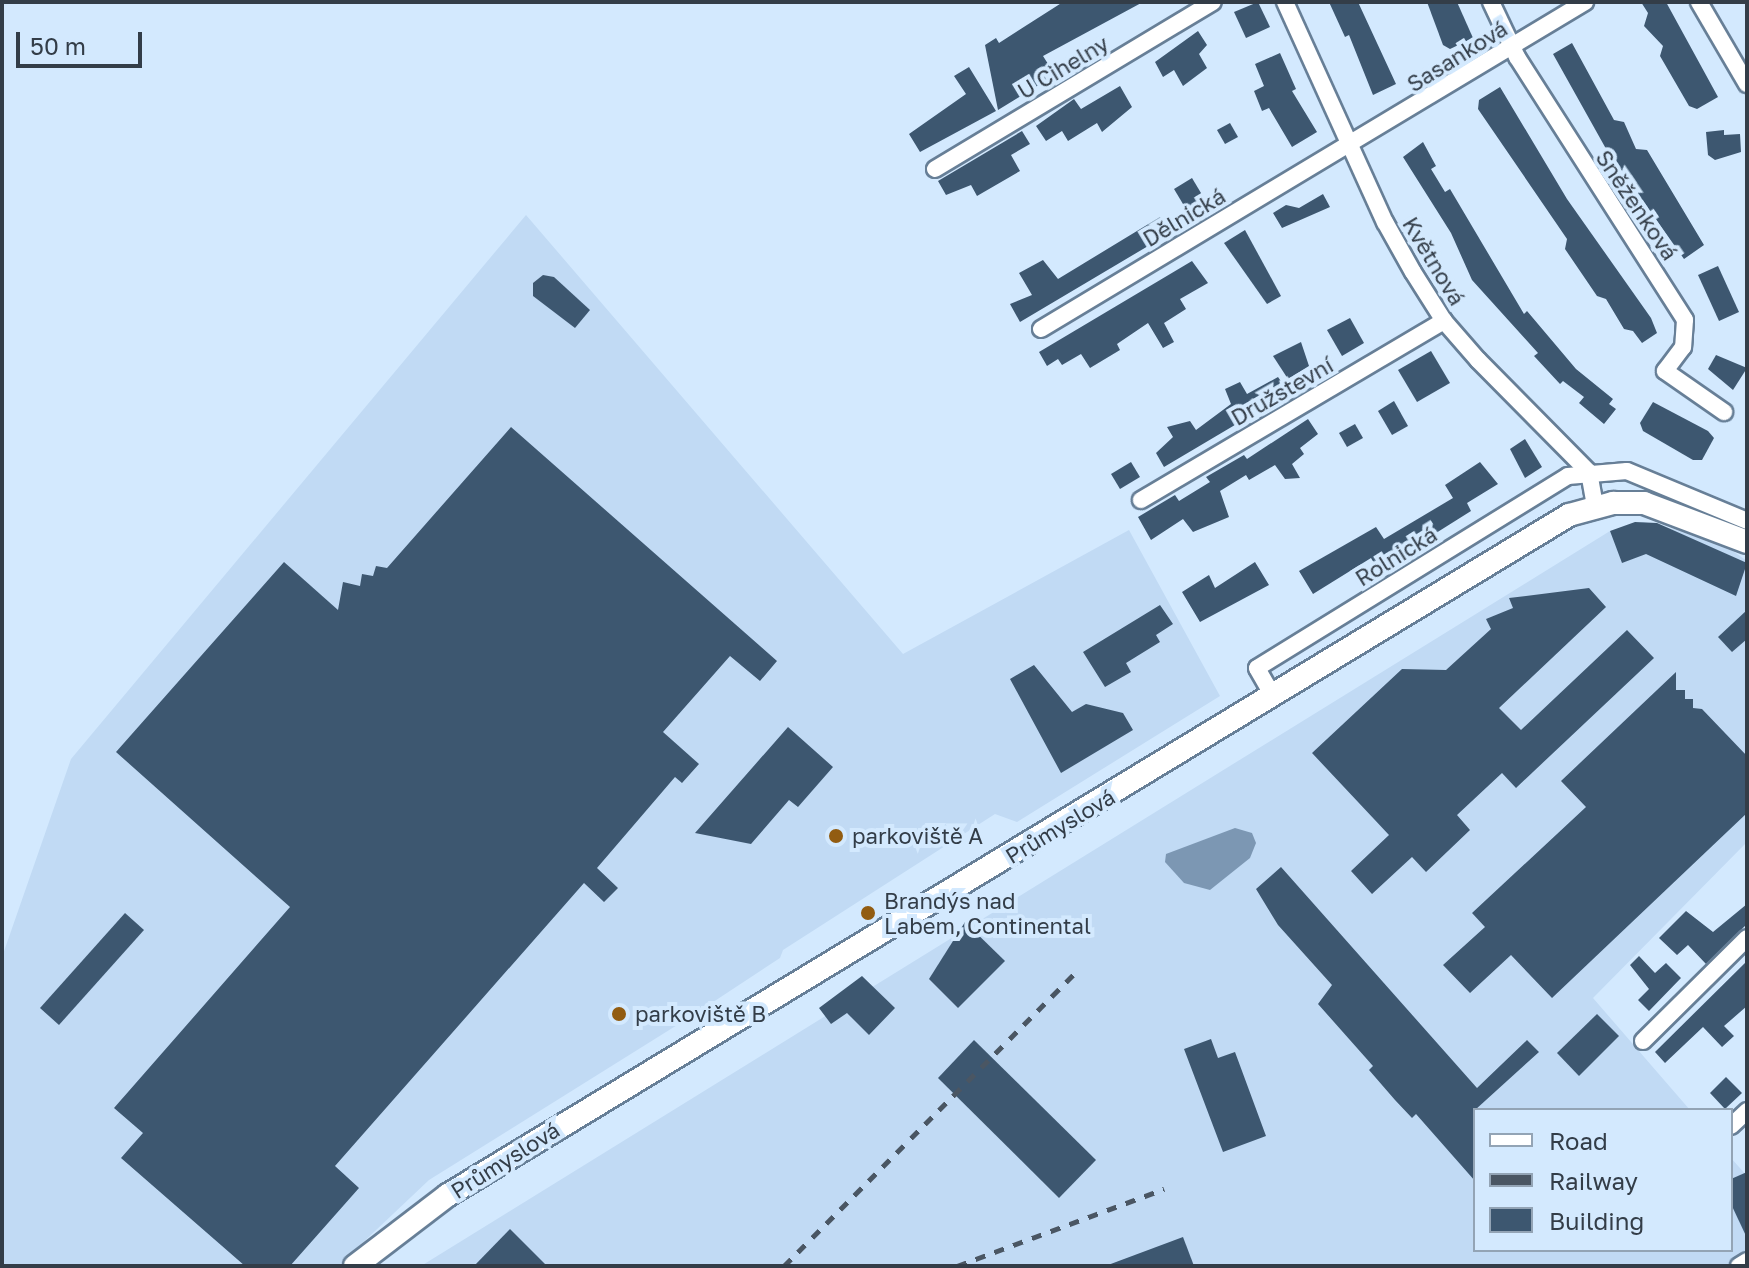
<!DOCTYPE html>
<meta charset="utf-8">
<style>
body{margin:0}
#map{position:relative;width:1749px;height:1268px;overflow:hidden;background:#d3e9fe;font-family:"Golos Text",sans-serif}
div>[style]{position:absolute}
.built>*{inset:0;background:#c1daf4}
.water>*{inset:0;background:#7c97b3}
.building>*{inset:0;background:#3d5770}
.roads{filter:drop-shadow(2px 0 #677f97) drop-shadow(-2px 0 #677f97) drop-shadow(0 2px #677f97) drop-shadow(0 -2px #677f97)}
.street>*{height:16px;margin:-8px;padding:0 8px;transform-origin:8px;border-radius:8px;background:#fff}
.secondary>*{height:22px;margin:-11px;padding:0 11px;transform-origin:11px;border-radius:11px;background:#fff}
.rail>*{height:5px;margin-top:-2.5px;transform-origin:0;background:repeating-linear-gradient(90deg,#4a5663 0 10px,transparent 0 20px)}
.dots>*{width:22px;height:22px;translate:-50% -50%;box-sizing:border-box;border:4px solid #d3e9fe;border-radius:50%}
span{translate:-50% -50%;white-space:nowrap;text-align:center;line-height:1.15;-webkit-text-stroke:8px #d3e9fe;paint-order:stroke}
.street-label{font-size:22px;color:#333d48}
.poi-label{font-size:22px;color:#333d48}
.left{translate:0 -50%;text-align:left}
.frame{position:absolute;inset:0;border:4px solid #333d48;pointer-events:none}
.legend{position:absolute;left:1473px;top:1108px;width:260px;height:144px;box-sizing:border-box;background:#d3e9fe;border:2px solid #93a4b5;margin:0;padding:10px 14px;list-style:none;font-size:24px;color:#333d48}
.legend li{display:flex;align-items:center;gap:16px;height:40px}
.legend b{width:40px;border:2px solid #93a4b5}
.scale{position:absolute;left:16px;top:32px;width:126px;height:36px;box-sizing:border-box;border:4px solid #333d48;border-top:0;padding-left:10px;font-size:24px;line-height:28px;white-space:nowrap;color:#333d48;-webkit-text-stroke:6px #d3e9fe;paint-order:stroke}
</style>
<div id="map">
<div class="built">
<div style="clip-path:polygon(526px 215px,903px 654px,1129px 530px,1220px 696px,1017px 822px,995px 814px,783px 950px,780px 958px,698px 1012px,429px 1180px,338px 1266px,2px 1266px,2px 957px,71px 759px)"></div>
<div style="clip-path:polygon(1643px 522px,1716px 539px,1747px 561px,1747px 842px,1593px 998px,1690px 1110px,1475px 1110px,1475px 1250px,1731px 1250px,1731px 1158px,1747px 1176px,1747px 1266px,421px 1266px,1610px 531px)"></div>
</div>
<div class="water">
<div style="clip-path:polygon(1235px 828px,1252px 833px,1256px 843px,1250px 858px,1210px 890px,1184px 883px,1165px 862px,1166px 854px)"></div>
</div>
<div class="building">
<div style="clip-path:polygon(1063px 2px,1143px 2px,1043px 56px,1055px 75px,998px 110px,985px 45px,996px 38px,999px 43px)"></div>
<div style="clip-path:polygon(1258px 2px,1270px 27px,1246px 38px,1234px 12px)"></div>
<div style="clip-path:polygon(1329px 2px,1358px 2px,1396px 84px,1373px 95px,1349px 35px,1345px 37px)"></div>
<div style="clip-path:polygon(1427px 2px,1457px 2px,1473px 38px,1450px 49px,1443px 45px)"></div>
<div style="clip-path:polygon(1641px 2px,1666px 2px,1718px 97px,1697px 109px,1689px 106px,1660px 56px,1663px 46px,1644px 26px,1648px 13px)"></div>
<div style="clip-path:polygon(1198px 31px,1207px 45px,1199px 54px,1207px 68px,1183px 86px,1174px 70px,1163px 77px,1155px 62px)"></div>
<div style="clip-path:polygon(1572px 43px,1614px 120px,1624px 122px,1636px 149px,1647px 150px,1704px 245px,1684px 259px,1605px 147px,1553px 54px)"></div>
<div style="clip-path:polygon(1280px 53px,1296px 89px,1292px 91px,1317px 132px,1292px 147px,1269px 108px,1262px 111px,1254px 91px,1264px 86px,1255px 64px)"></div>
<div style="clip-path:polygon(969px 67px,996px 111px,920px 152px,909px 134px,966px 94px,954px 76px)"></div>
<div style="clip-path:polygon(1120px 86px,1132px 107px,1102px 132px,1097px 123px,1068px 141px,1062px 131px,1046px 141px,1036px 126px,1074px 99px,1081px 109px)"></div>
<div style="clip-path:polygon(1500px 87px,1567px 199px,1651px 318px,1657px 333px,1642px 343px,1633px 331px,1624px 329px,1606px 299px,1597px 296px,1565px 249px,1567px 239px,1478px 109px,1479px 100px)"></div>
<div style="clip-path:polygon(1230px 123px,1238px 137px,1225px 144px,1217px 130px)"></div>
<div style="clip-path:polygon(1724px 130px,1724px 135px,1740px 134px,1741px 152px,1715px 160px,1708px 155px,1706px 132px)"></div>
<div style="clip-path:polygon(1022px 131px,1030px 144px,1011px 155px,1020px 171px,977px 196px,971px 185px,946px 195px,938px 181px)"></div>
<div style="clip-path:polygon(1423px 142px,1436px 166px,1431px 169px,1445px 192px,1450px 189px,1524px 314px,1527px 311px,1576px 369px,1613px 399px,1609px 404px,1616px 409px,1604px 424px,1579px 403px,1584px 397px,1563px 381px,1560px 384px,1534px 356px,1538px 353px,1472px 280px,1451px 233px,1403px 157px)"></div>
<div style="clip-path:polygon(1192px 178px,1204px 198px,1186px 209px,1174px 189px)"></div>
<div style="clip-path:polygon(1323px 194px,1330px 207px,1282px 228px,1273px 213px,1286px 205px,1299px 208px)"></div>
<div style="clip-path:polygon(1160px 217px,1170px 233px,1020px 322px,1010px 304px,1032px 295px,1019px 273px,1043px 260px,1058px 279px)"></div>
<div style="clip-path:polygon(1245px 230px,1281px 296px,1267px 304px,1224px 243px)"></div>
<div style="clip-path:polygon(1192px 261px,1208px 283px,1180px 299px,1186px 309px,1164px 323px,1174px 342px,1163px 348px,1148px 323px,1117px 344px,1120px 350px,1090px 368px,1081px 354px,1062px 365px,1058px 359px,1047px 366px,1039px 352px)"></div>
<div style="clip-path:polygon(1718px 266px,1739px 312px,1719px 321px,1698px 275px)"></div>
<div style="clip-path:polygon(543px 275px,554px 277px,590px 310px,575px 328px,533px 296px,533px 283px)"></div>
<div style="clip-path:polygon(1350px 318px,1364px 343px,1342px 356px,1327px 330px)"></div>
<div style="clip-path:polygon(1301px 342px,1309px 366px,1288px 379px,1273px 356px)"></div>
<div style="clip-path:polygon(1431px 351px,1450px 383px,1417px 402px,1398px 370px)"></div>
<div style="clip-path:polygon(1716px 355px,1747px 368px,1733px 390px,1708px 369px)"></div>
<div style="clip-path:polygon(1278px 377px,1289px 393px,1164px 467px,1156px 453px,1173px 437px,1167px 427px,1190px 421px,1196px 430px,1231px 404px,1225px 389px,1240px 382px,1247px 394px)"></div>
<div style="clip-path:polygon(1394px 401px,1408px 426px,1392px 435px,1378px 411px)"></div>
<div style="clip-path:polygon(1653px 402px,1708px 431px,1714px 438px,1702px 460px,1693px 460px,1643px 431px,1640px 423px)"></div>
<div style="clip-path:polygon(1308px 419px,1318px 434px,1300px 448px,1304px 454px,1292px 464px,1300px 478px,1285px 479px,1275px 465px,1249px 480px,1246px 475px,1220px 491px,1229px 517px,1193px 532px,1183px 519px,1151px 540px,1138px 517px,1175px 495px,1179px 501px,1210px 482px,1206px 477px,1244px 455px,1247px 459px)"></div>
<div style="clip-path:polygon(1355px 424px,1363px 438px,1347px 447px,1339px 433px)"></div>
<div style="clip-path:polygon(511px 427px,777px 661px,760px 681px,730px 656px,663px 732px,699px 764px,682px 783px,675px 777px,597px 868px,618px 888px,604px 902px,584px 883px,335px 1166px,359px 1188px,290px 1266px,245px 1266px,121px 1158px,143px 1133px,114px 1108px,290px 907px,116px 752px,284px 562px,338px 610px,343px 582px,360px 586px,362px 574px,373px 576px,376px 566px,387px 568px)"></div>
<div style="clip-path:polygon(1525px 439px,1542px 467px,1525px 478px,1510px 449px)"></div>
<div style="clip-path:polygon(1131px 462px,1140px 477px,1120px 489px,1111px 474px)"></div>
<div style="clip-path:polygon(1480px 462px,1498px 484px,1467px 503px,1471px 511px,1409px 550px,1404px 544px,1374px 563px,1371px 558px,1313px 594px,1299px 571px,1376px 527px,1384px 539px,1416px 520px,1453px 498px,1445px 485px)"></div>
<div style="clip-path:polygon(1635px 522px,1657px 523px,1747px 563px,1736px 596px,1646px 554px,1622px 563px,1610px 531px)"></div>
<div style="clip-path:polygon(1255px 562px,1269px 585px,1200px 622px,1182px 592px,1209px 575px,1215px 588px)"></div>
<div style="clip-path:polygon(1589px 588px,1606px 607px,1499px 708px,1521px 730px,1627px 630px,1654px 658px,1516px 788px,1502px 773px,1457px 815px,1470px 830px,1426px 872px,1412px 857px,1372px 894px,1351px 871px,1389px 835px,1312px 753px,1402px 669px,1446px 670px,1491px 629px,1486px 619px,1513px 608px,1509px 598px)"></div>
<div style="clip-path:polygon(1160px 605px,1173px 624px,1156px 635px,1160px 642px,1126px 663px,1131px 672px,1105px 687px,1083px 652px)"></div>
<div style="clip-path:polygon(1747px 610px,1747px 639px,1732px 652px,1718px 637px)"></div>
<div style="clip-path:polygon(1034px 665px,1072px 712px,1086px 704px,1123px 713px,1133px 730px,1061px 773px,1010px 679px)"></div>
<div style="clip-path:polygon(1676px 672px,1676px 690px,1685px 690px,1685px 699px,1693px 699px,1693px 708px,1702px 709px,1747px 756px,1747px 813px,1552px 998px,1511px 955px,1470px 993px,1443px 965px,1485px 927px,1472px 913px,1586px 807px,1561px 781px)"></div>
<div style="clip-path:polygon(788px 727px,833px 767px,798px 807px,789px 800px,751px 844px,695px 833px)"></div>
<div style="clip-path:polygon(1281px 867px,1477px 1088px,1527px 1040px,1539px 1052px,1475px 1110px,1475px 1181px,1416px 1114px,1412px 1118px,1395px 1100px,1369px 1070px,1373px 1066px,1318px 1004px,1332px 985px,1278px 925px,1256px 889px)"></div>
<div style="clip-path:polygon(1747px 904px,1747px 924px,1706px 964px,1688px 945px,1677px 955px,1659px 938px,1686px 911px,1713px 932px)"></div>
<div style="clip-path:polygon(125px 913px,144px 930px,59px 1025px,40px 1008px)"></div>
<div style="clip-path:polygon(965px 922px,1005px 961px,958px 1008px,929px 979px)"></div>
<div style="clip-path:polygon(1639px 956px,1655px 973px,1666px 963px,1681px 978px,1649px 1011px,1638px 1000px,1649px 989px,1630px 965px)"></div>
<div style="clip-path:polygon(1747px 961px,1747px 1006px,1724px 1026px,1734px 1036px,1722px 1047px,1703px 1027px,1665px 1063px,1655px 1052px)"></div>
<div style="clip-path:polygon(862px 976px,895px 1008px,869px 1035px,847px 1013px,831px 1024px,819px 1008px)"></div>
<div style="clip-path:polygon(1597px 1014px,1619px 1036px,1579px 1076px,1557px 1053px)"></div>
<div style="clip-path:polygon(1211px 1039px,1218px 1058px,1235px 1052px,1266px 1136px,1223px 1152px,1184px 1049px)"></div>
<div style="clip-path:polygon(974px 1040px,1096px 1160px,1059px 1198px,938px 1078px)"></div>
<div style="clip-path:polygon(1726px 1077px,1742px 1093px,1725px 1109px,1710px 1093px)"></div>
<div style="clip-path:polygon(1747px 1172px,1747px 1238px,1731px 1204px,1731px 1179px)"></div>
<div style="clip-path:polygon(510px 1229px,547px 1266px,474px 1266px)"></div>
<div style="clip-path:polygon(1183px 1237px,1194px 1266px,1108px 1266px,1108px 1265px)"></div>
</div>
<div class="roads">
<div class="street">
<div style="left:1285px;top:2px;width:242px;rotate:65.6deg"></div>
<div style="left:1385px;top:222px;width:57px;rotate:60.8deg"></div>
<div style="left:1413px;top:272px;width:58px;rotate:57.7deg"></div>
<div style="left:1444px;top:321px;width:52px;rotate:48.9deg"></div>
<div style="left:1478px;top:360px;width:158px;rotate:45.3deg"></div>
<div style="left:1589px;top:472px;width:35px;rotate:80deg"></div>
<div style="left:1491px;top:2px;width:61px;rotate:64.7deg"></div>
<div style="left:1517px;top:57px;width:312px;rotate:57.4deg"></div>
<div style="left:1685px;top:320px;width:27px;rotate:94deg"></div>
<div style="left:1683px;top:347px;width:30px;rotate:127deg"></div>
<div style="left:1665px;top:371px;width:72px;rotate:34.8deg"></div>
<div style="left:1699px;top:2px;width:95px;rotate:59.7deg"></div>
<div style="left:935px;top:169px;width:324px;rotate:-31deg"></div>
<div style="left:1041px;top:329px;width:635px;rotate:-31.01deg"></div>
<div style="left:1141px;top:500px;width:352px;rotate:-30.6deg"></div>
<div style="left:1273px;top:696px;width:32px;rotate:-120deg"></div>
<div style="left:1257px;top:668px;width:365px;rotate:-31.7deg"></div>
<div style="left:1568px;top:476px;width:59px;rotate:-4.8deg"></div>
<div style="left:1627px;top:471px;width:130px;rotate:22.6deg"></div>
<div style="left:1643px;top:1041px;width:146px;rotate:-44.7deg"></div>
<div style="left:1731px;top:1126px;width:22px;rotate:-43deg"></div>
<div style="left:1739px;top:1266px;width:9px;rotate:-32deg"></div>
</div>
<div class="secondary">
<div style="left:355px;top:1266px;width:117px;rotate:-37.4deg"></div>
<div style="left:448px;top:1195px;width:1311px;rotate:-31.24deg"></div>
<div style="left:1569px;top:515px;width:46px;rotate:-15.3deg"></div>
<div style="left:1613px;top:503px;width:31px"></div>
<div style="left:1644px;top:503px;width:110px;rotate:20.7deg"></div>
</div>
</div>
<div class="rail">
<div style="left:784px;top:1266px;width:419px;rotate:-45.2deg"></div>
<div style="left:957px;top:1266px;width:221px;rotate:-20.4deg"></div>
</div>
<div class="dots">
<div style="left:836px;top:836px;background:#925c11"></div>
<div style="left:868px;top:913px;background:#925c11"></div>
<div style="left:619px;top:1014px;background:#925c11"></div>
</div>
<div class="street-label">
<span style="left:1457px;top:56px;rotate:-32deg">Sasanková</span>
<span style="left:1063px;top:67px;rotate:-31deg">U Cihelny</span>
<span style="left:1637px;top:205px;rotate:56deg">Sněženková</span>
<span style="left:1184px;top:217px;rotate:-31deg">Dělnická</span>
<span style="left:1434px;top:261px;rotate:59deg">Květnová</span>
<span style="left:1282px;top:391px;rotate:-30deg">Družstevní</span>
<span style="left:1396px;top:556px;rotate:-32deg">Rolnická</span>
<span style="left:1060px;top:826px;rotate:-31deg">Průmyslová</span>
<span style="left:505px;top:1160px;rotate:-32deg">Průmyslová</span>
</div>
<div class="poi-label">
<span class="left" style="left:852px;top:836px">parkoviště A</span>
<span class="left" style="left:884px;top:913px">Brandýs nad<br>Labem, Continental</span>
<span class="left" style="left:635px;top:1014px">parkoviště B</span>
</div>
<div class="frame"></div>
<ul class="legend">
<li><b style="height:10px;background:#fff"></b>Road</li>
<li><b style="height:10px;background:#4a5663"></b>Railway</li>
<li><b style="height:22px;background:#3d5770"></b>Building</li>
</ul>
<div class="scale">50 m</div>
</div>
